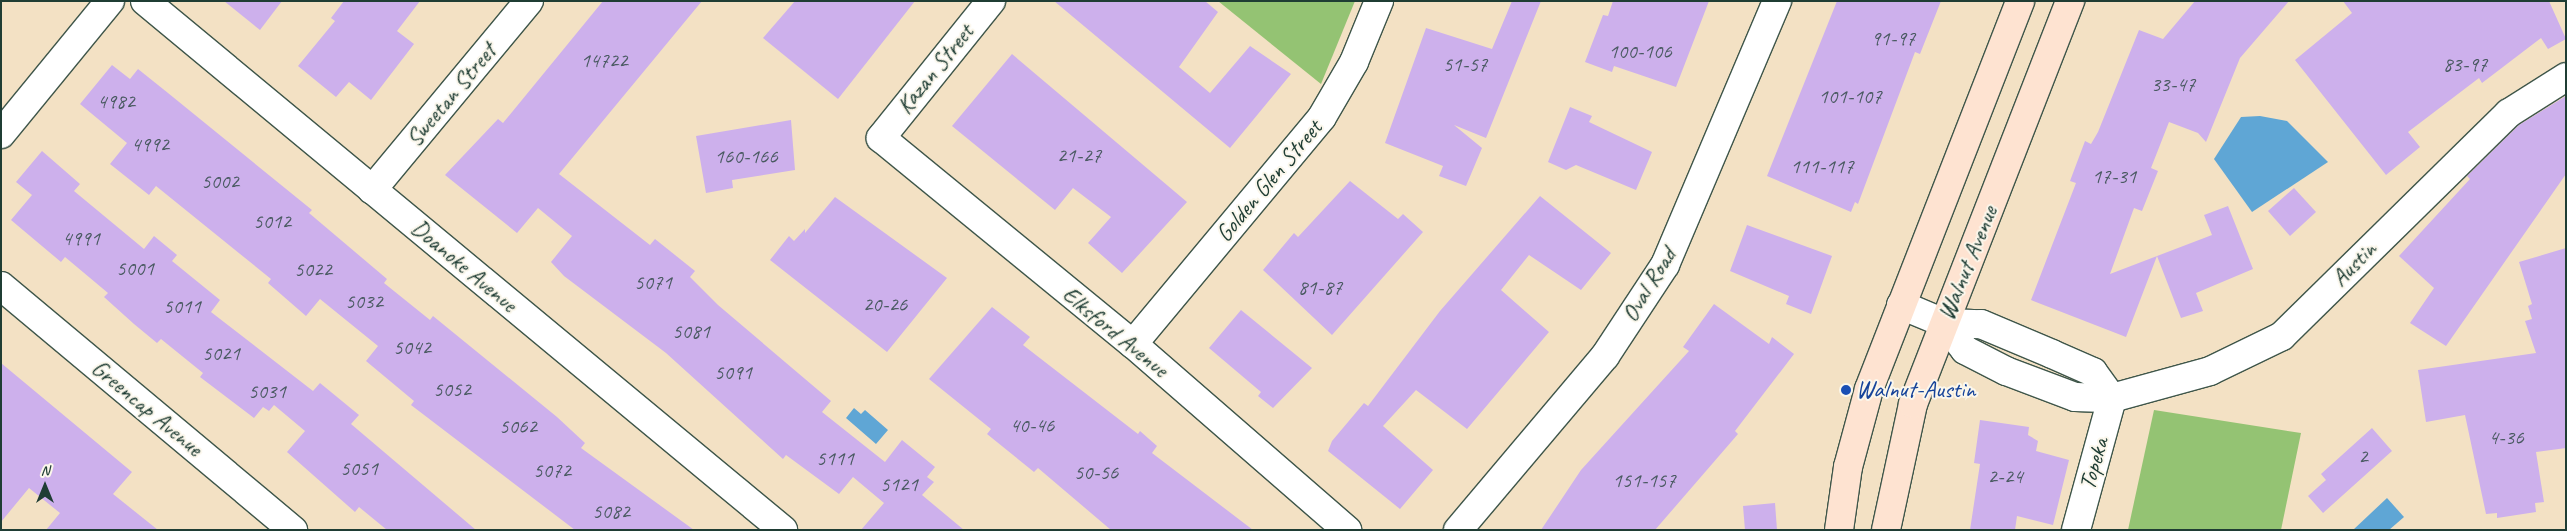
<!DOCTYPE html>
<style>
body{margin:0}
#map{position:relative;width:2567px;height:531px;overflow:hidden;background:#f3e1c4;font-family:Caveat,sans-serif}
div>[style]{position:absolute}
.green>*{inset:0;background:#94c373}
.water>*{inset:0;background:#5fa6d5}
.building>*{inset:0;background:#cdb0ec}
.roads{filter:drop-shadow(1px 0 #3f564a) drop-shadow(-1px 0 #3f564a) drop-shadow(0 1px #3f564a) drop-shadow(0 -1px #3f564a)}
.street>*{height:28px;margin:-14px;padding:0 14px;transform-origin:14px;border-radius:14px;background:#fff}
.secondary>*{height:28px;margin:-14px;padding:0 14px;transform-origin:14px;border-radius:14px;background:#fee3d1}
.dots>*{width:14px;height:14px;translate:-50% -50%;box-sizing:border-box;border:2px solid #fbf7ec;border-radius:50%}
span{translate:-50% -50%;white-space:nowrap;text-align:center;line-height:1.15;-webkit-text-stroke:4px #fbf7ec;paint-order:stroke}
.number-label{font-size:21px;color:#4a5a62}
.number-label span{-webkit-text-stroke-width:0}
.street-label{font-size:24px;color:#1f3d34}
.transit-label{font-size:24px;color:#164399}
.left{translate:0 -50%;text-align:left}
.frame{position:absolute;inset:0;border:2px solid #1f3d34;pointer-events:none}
.north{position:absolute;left:20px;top:461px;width:50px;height:50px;-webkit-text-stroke:4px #fbf7ec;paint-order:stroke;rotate:0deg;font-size:14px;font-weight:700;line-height:20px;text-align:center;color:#1f3d34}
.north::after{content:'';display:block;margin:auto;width:18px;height:22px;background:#1f3d34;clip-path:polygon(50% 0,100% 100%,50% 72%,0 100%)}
</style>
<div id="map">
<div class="green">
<div style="clip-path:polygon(1218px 1px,1355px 1px,1321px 84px)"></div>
<div style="clip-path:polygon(2154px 410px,2301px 433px,2281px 530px,2128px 530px)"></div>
</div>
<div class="water">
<div style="clip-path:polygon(2260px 116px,2287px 121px,2328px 162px,2252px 212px,2214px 159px,2241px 117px)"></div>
<div style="clip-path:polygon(854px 408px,861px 414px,865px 410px,888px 430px,876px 444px,846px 418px)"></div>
<div style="clip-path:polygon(2387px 498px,2404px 517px,2389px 530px,2353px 530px)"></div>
</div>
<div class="building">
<div style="clip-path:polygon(224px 1px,282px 1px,260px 30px)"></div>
<div style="clip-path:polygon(344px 1px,420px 1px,397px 31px,414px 44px,371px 100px,349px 82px,336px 97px,298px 66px,335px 21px,331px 18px)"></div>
<div style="clip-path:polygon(603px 1px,702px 1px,559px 174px,650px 245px,655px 239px,695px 271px,690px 277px,718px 305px,831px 401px,822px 412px,885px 462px,902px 440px,935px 467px,927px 477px,934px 482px,922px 495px,964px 530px,861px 530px,884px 503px,853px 477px,839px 494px,786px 455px,783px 459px,666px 353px,564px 276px,551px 262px,572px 236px,538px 208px,517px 233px,445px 175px,498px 119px,503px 123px)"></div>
<div style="clip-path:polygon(795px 1px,915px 1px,838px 99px,763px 38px)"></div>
<div style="clip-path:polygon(1054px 1px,1205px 1px,1218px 12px,1179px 67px,1210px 93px,1250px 46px,1291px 74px,1230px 148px)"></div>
<div style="clip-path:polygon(1512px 1px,1541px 1px,1486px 138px,1454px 125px,1482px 148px,1466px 186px,1439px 176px,1443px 166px,1385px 143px,1426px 28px,1492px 49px)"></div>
<div style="clip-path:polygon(1613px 1px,1709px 1px,1676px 87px,1614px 66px,1612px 72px,1585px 62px,1603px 15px,1608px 16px)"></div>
<div style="clip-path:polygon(1837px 1px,1941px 1px,1920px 54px,1915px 52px,1858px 204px,1855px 202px,1851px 212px,1767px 176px)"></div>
<div style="clip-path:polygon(2195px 1px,2289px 1px,2240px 58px,2206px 142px,2198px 133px,2169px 122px,2151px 168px,2158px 171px,2142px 211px,2134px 208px,2110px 274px,2212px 235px,2204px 215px,2228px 206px,2253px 269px,2196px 293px,2203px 311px,2181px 318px,2157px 256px,2126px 337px,2031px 300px,2076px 183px,2070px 181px,2085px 141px,2091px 144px,2098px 132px,2139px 30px,2163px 39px)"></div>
<div style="clip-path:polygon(2343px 1px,2549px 1px,2566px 39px,2548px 49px,2541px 38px,2482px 83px,2479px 78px,2408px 132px,2420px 147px,2386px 175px,2295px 60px,2352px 13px)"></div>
<div style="clip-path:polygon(1012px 54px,1187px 202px,1122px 273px,1088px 243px,1111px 217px,1073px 188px,1055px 210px,952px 126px)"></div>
<div style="clip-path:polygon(112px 65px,130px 79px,138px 69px,168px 93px,312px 210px,309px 213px,387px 279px,384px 283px,430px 320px,433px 316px,557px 417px,585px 443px,581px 448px,694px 530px,575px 530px,411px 405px,414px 401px,366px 361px,378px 346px,320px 299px,306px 316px,268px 283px,271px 279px,156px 186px,149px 195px,110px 164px,127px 143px,80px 104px)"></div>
<div style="clip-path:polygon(2566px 96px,2566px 174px,2446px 346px,2410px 323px,2434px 288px,2399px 256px,2470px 179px,2467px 176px,2519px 125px)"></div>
<div style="clip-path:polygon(1570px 107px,1592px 116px,1589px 122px,1652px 152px,1636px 190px,1576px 165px,1566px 170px,1548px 162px)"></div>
<div style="clip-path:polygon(791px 120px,795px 170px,732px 180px,733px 188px,706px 193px,696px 136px)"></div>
<div style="clip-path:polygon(42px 151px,80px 184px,74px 191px,144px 249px,154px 236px,177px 255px,172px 261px,220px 300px,211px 312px,313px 391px,320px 383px,359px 415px,351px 424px,476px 530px,387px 530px,359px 507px,355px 512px,287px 452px,305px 431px,274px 405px,269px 411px,263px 407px,254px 418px,200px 377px,203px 373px,161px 339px,157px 343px,134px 324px,104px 297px,108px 293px,65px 257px,61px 262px,11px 220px,32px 195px,16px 182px)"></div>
<div style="clip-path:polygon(1350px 181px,1398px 219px,1403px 214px,1423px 232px,1332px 335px,1263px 270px,1294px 233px,1298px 237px)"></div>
<div style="clip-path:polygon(2294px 188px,2316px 212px,2290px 236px,2268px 211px)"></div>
<div style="clip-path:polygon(1540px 196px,1611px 253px,1581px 290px,1529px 255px,1501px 290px,1549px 332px,1467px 429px,1416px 390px,1383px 426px,1433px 470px,1400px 509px,1328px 451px,1332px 441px,1364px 403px,1368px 406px,1440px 311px)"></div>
<div style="clip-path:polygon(835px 197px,947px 278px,887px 352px,770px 260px,789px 236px,794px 241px,805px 229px,805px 233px)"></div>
<div style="clip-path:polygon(1747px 225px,1832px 256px,1811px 314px,1786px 304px,1789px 296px,1730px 271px)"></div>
<div style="clip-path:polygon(2566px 248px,2566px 448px,2536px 452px,2544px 502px,2535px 503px,2536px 512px,2497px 518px,2497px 513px,2486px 514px,2465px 415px,2426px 422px,2418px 370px,2536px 353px,2525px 321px,2532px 319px,2528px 306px,2532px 304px,2519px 262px)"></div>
<div style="clip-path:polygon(1714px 304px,1769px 344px,1772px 337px,1794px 354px,1735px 431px,1738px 434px,1655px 530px,1541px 530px,1581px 470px,1689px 351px,1683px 347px)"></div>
<div style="clip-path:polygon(992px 307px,1030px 337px,1023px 345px,1138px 434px,1140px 431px,1157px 446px,1152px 453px,1253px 530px,1111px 530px,1038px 468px,1034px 472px,987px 434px,991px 429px,929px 379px)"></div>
<div style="clip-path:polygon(1241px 310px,1312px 368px,1273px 408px,1258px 396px,1261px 392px,1209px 348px)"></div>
<div style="clip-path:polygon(1px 363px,132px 472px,113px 494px,158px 530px,46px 530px,60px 513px,29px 488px,1px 522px)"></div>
<div style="clip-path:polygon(1980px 420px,2029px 427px,2028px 435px,2038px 441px,2036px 451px,2069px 460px,2053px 525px,2017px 516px,2015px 530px,1970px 530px,1980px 464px,1974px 463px)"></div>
<div style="clip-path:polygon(2372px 428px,2392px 451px,2323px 513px,2308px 496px,2326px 480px,2321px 474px)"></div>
<div style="clip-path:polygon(1775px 503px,1777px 530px,1745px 530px,1743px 506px)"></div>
</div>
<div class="roads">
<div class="street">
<div style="left:145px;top:1px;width:829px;rotate:39.66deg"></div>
<div style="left:991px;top:1px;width:176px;rotate:128.8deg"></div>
<div style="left:881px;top:138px;width:325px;rotate:39.3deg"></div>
<div style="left:1133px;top:344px;width:284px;rotate:41deg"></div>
<div style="left:1px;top:134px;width:172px;rotate:-50.7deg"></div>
<div style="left:372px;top:190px;width:246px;rotate:-50.3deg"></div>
<div style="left:1px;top:286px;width:381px;rotate:39.9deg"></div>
<div style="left:1901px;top:305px;width:47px;rotate:22.7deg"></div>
<div style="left:1944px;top:323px;width:37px;rotate:2deg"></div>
<div style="left:1981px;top:324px;width:77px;rotate:22.9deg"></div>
<div style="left:2052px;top:354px;width:45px;rotate:23.7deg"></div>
<div style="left:2093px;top:372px;width:32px;rotate:54deg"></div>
<div style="left:1944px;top:323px;width:34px;rotate:52deg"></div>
<div style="left:1965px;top:350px;width:46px;rotate:27.1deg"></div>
<div style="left:2006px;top:371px;width:74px;rotate:20.6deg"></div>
<div style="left:2075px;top:397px;width:37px;rotate:2deg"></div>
<div style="left:2112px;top:398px;width:102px;rotate:-15.4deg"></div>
<div style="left:2210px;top:371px;width:80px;rotate:-25.9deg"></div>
<div style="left:2282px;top:336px;width:318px;rotate:-44.5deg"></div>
<div style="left:2509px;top:113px;width:67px;rotate:-32.3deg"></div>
<div style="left:1133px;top:344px;width:295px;rotate:-50.2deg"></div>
<div style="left:1322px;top:117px;width:64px;rotate:-59.8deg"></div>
<div style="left:1354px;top:62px;width:66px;rotate:-67.7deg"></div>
<div style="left:1458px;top:530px;width:228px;rotate:-49.8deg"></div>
<div style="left:1605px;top:356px;width:109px;rotate:-56.6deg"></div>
<div style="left:1665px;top:265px;width:287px;rotate:-67deg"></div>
<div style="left:2076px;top:530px;width:137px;rotate:-74.7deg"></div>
</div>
<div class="secondary">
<div style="left:1839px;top:530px;width:64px;rotate:-81.9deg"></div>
<div style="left:1848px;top:467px;width:81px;rotate:-74.9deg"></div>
<div style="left:1869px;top:389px;width:416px;rotate:-68.7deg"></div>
<div style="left:1886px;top:530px;width:129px;rotate:-77.9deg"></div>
<div style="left:1913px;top:404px;width:433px;rotate:-68.7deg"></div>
</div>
</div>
<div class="dots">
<div style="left:1846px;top:390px;background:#1a4fb4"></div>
</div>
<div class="number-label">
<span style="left:1893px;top:38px">91-97</span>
<span style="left:1640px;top:51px">100-106</span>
<span style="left:604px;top:60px">14722</span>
<span style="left:1465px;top:64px">51-57</span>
<span style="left:2465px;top:64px">83-97</span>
<span style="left:2173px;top:84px">33-47</span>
<span style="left:1850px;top:96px">101-107</span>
<span style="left:116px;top:101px">4982</span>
<span style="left:150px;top:144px">4992</span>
<span style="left:1079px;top:155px">21-27</span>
<span style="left:746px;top:156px">160-166</span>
<span style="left:1822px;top:166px">111-117</span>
<span style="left:2114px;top:176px">17-31</span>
<span style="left:220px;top:181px">5002</span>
<span style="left:272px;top:221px">5012</span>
<span style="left:81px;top:238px">4991</span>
<span style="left:135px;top:268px">5001</span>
<span style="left:313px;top:269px">5022</span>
<span style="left:653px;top:282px">5071</span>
<span style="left:1320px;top:287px">81-87</span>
<span style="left:364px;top:301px">5032</span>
<span style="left:885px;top:304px">20-26</span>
<span style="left:182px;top:306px">5011</span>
<span style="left:691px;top:331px">5081</span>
<span style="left:412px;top:347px">5042</span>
<span style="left:221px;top:353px">5021</span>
<span style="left:733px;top:372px">5091</span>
<span style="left:452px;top:389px">5052</span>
<span style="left:267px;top:391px">5031</span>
<span style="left:1032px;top:425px">40-46</span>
<span style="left:518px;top:426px">5062</span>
<span style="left:2506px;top:437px">4-36</span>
<span style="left:2363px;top:456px">2</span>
<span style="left:835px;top:458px">5111</span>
<span style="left:359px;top:468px">5051</span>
<span style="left:552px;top:470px">5072</span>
<span style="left:1096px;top:472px">50-56</span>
<span style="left:2005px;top:476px">2-24</span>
<span style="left:1644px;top:480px">151-157</span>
<span style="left:899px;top:484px">5121</span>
<span style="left:611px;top:511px">5082</span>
</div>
<div class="street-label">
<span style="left:935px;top:69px;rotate:-51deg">Kazan Street</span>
<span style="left:451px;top:95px;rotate:-50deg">Sweetan Street</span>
<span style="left:1269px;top:181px;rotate:-50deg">Golden Glen Street</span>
<span style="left:1968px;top:263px;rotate:-68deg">Walnut Avenue</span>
<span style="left:2354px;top:264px;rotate:-45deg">Austin</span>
<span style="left:464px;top:266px;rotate:40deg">Doanoke Avenue</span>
<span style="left:1649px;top:285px;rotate:-59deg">Oval Road</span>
<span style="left:1115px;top:332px;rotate:39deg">Elksford Avenue</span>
<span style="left:147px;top:408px;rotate:40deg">Greencap Avenue</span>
<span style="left:2094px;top:464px;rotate:-74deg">Topeka</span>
</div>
<div class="transit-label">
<span class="left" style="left:1856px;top:390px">Walnut-Austin</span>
</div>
<div class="frame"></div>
<div class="north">N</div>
</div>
